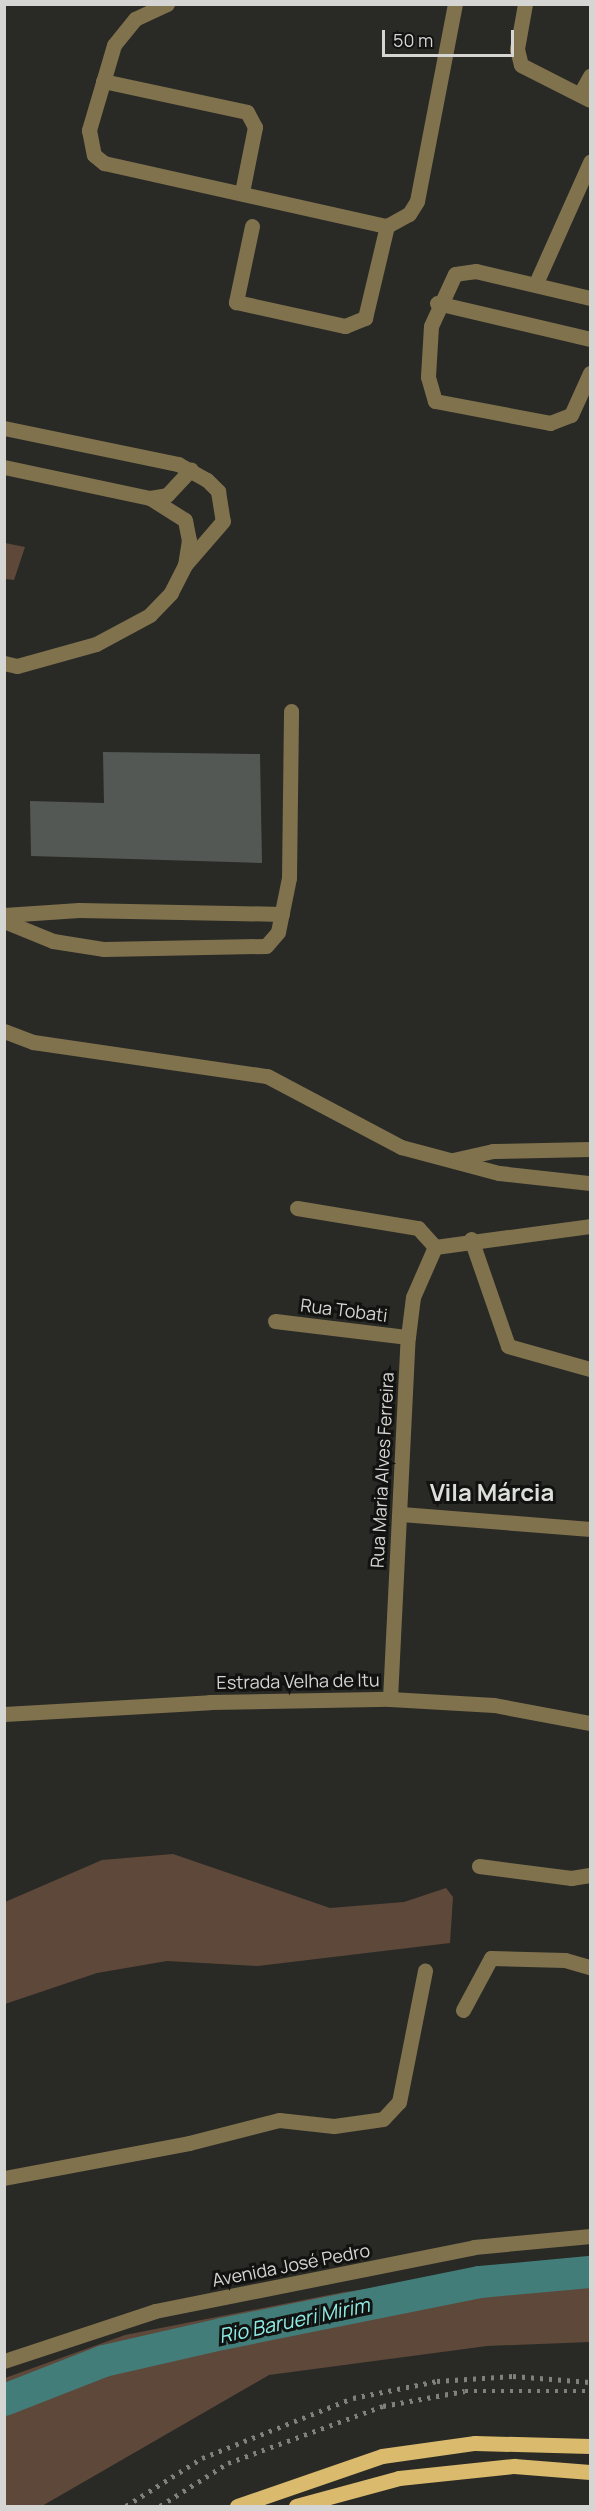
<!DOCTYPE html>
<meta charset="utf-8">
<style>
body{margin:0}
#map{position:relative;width:595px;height:2511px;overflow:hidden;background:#292a26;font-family:Manrope,sans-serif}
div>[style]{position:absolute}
.green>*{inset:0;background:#5e483a}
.river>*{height:32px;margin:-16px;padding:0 16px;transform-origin:16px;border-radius:16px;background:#437d79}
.building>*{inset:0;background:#545855}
.minor>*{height:15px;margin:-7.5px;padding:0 7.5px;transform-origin:7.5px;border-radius:7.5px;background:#81724e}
.major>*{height:15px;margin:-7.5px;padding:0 7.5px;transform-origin:7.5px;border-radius:7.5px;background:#daba6d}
.rail>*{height:4.5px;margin-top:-2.25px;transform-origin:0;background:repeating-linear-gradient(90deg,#80817f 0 3px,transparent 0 9px)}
span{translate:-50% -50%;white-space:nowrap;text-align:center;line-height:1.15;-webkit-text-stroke:6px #121211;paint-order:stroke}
.street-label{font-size:18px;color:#d5d6d4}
.water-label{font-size:20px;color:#8eede6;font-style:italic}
.district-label{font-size:24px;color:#dcded9;font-weight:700}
.frame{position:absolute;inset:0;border:6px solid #d5d6d4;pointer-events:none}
.scale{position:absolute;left:382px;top:30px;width:132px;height:27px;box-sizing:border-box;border:3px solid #d5d6d4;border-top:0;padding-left:8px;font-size:18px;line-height:21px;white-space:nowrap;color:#d5d6d4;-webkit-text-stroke:4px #121211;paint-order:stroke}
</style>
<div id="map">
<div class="green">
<div style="clip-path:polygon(5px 543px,25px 547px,14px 580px,5px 579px)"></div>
<div style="clip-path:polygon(173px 1854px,330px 1908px,404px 1902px,446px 1888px,453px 1897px,450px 1943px,258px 1966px,167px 1961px,97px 1973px,5px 2004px,5px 1902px,102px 1860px)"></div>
<div style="clip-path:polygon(543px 2267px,590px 2268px,590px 2342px,487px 2346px,269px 2375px,42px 2506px,5px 2506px,5px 2378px,125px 2335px,344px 2292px)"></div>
</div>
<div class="river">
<div style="left:4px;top:2400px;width:107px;rotate:-21.3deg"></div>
<div style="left:104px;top:2361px;width:121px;rotate:-12.9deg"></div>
<div style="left:222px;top:2334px;width:263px;rotate:-11.4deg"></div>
<div style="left:480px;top:2282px;width:110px;rotate:-5.2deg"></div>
</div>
<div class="building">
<div style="clip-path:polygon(103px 752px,260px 754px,262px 863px,31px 856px,30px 801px,104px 803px)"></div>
</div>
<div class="minor">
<div style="left:167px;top:4px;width:35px;rotate:155deg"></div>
<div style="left:135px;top:19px;width:33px;rotate:129deg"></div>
<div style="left:114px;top:45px;width:89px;rotate:106.4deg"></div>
<div style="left:89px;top:130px;width:25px;rotate:79deg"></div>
<div style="left:94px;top:155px;width:13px;rotate:39deg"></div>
<div style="left:104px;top:163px;width:290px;rotate:12.6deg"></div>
<div style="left:387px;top:226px;width:25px;rotate:-29deg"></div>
<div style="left:409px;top:214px;width:15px;rotate:-58deg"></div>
<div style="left:417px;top:201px;width:201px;rotate:-79.1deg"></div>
<div style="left:525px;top:4px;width:46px;rotate:100.1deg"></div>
<div style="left:517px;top:49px;width:16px;rotate:76deg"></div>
<div style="left:521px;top:65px;width:77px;rotate:26.9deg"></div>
<div style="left:103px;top:81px;width:147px;rotate:12.1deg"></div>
<div style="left:247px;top:112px;width:17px;rotate:62deg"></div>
<div style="left:255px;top:127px;width:66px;rotate:101.3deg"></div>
<div style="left:580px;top:94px;width:21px;rotate:-61deg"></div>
<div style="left:252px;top:226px;width:78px;rotate:101.9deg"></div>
<div style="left:236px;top:302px;width:112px;rotate:12.4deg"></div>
<div style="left:345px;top:326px;width:22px;rotate:-22deg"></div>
<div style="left:365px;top:318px;width:95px;rotate:-76.6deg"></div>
<div style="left:536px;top:283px;width:133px;rotate:-65.9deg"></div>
<div style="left:590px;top:298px;width:117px;rotate:-166.7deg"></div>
<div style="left:476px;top:271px;width:21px;rotate:172deg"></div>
<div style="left:455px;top:274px;width:57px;rotate:114.8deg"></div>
<div style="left:431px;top:326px;width:51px;rotate:93.4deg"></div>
<div style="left:428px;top:377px;width:25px;rotate:74deg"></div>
<div style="left:435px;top:401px;width:117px;rotate:10.8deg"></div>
<div style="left:550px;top:423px;width:22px;rotate:-21deg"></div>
<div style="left:571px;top:415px;width:46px;rotate:-65.7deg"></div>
<div style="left:437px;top:303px;width:157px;rotate:13.2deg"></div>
<div style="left:4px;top:428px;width:178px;rotate:11.7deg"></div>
<div style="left:178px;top:464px;width:33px;rotate:29deg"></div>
<div style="left:207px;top:480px;width:16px;rotate:45deg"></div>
<div style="left:218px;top:491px;width:30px;rotate:81deg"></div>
<div style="left:223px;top:521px;width:58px;rotate:130.8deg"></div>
<div style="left:4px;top:467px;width:149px;rotate:12deg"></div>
<div style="left:150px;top:498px;width:41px;rotate:32.2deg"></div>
<div style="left:185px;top:520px;width:20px;rotate:79deg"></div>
<div style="left:189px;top:540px;width:25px;rotate:99deg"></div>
<div style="left:185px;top:565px;width:31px;rotate:117deg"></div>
<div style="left:171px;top:593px;width:30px;rotate:134deg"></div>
<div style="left:150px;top:615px;width:61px;rotate:151.8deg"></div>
<div style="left:96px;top:644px;width:82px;rotate:164.4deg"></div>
<div style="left:17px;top:666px;width:13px;rotate:-167deg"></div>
<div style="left:150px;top:498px;width:17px;rotate:-10deg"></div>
<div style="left:167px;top:495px;width:35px;rotate:-47deg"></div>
<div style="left:4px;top:915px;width:75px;rotate:-3.8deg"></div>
<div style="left:79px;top:910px;width:203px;rotate:1.1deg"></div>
<div style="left:4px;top:921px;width:53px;rotate:22.2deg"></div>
<div style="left:53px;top:941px;width:52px;rotate:8.9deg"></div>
<div style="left:104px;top:949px;width:162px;rotate:-1.1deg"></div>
<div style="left:266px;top:946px;width:18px;rotate:-49deg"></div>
<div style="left:278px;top:932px;width:55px;rotate:-78.5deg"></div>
<div style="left:289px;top:878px;width:167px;rotate:-89.3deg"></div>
<div style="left:4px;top:1031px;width:31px;rotate:21deg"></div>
<div style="left:33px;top:1042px;width:236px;rotate:8.3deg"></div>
<div style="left:267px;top:1076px;width:152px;rotate:27.9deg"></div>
<div style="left:401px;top:1147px;width:101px;rotate:14.9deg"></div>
<div style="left:499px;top:1173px;width:92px;rotate:6.3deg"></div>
<div style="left:453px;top:1160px;width:41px;rotate:-12.7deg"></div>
<div style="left:493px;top:1151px;width:97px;rotate:-1.2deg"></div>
<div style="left:297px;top:1208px;width:123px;rotate:9.4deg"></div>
<div style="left:418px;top:1228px;width:25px;rotate:48deg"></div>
<div style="left:471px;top:1239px;width:113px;rotate:70.9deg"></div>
<div style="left:508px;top:1346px;width:85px;rotate:15.7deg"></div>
<div style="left:435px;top:1247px;width:156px;rotate:-7.7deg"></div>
<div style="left:275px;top:1321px;width:134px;rotate:6.9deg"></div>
<div style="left:401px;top:1514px;width:190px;rotate:4.5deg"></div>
<div style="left:390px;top:1699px;width:362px;rotate:-87.2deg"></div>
<div style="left:408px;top:1337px;width:40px;rotate:-82.9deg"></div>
<div style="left:413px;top:1297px;width:55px;rotate:-66.3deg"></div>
<div style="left:4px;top:1714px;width:206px;rotate:-3.3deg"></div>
<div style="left:210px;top:1702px;width:180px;rotate:-1deg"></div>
<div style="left:390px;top:1699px;width:104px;rotate:3.3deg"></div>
<div style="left:494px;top:1705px;width:98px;rotate:10.6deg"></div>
<div style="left:479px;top:1866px;width:93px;rotate:7.4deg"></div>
<div style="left:571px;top:1878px;width:19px;rotate:-9deg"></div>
<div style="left:463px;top:2010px;width:59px;rotate:-61.7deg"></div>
<div style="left:491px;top:1958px;width:74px;rotate:1.5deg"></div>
<div style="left:565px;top:1960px;width:26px;rotate:16deg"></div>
<div style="left:4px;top:2178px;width:188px;rotate:-10.7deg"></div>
<div style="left:189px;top:2143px;width:93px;rotate:-14.3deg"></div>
<div style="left:279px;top:2120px;width:55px;rotate:6.2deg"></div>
<div style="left:334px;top:2126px;width:49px;rotate:-8.1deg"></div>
<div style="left:383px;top:2119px;width:23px;rotate:-47deg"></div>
<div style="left:399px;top:2102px;width:134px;rotate:-78.8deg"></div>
<div style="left:4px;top:2361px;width:159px;rotate:-18.3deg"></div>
<div style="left:155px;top:2311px;width:325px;rotate:-11.3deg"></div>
<div style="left:474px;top:2247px;width:117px;rotate:-5.4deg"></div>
</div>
<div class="major">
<div style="left:237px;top:2506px;width:153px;rotate:-19deg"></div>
<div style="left:382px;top:2456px;width:94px;rotate:-8deg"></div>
<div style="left:475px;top:2443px;width:115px;rotate:1.5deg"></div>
<div style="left:296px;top:2506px;width:107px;rotate:-15.2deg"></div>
<div style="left:399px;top:2478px;width:116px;rotate:-6deg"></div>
<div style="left:514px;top:2466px;width:76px;rotate:4.5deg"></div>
</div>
<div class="rail">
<div style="left:126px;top:2506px;width:90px;rotate:-32.3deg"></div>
<div style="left:202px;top:2458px;width:162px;rotate:-21.7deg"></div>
<div style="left:353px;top:2398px;width:86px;rotate:-11.4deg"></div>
<div style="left:437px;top:2381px;width:76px;rotate:-3.8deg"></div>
<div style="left:513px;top:2376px;width:77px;rotate:4.5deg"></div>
<div style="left:160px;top:2506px;width:80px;rotate:-32.3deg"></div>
<div style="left:228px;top:2463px;width:165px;rotate:-20.2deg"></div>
<div style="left:383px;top:2406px;width:83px;rotate:-10.4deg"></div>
<div style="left:465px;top:2391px;width:125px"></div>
</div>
<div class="street-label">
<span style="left:344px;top:1310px;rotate:7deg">Rua Tobati</span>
<span style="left:382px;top:1470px;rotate:-87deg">Rua Maria Alves Ferreira</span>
<span style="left:298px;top:1681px;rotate:-1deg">Estrada Velha de Itu</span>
<span style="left:291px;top:2265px;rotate:-11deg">Avenida José Pedro</span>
</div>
<div class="water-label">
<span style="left:294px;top:2320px;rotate:-12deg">Rio Barueri Mirim</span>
</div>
<div class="district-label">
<span style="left:492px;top:1492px">Vila Márcia</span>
</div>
<div class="frame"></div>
<div class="scale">50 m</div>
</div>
